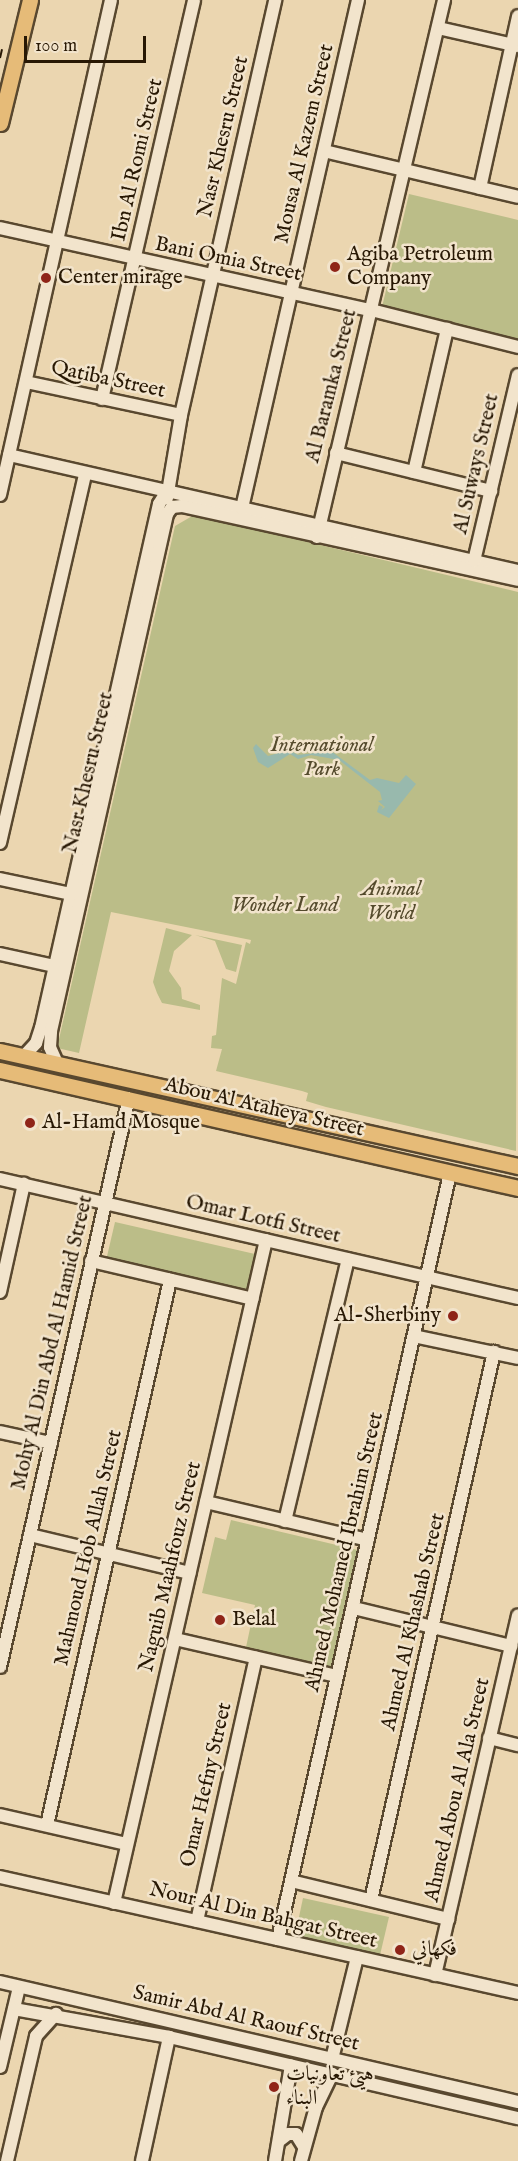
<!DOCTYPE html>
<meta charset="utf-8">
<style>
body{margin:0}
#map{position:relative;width:518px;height:2161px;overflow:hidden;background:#ebd6b0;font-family:"IM FELL English",Amiri,serif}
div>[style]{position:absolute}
.green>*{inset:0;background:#bbbd88}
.water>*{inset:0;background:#98b9ad}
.roads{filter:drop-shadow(2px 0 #59482f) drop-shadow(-2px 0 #59482f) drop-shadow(0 2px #59482f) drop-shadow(0 -2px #59482f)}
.minor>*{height:12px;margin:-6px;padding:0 6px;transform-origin:6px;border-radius:6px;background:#f2e4cc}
.major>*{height:15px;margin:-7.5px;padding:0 7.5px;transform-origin:7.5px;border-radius:7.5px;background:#e6bb78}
.rail>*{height:2px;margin-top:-1px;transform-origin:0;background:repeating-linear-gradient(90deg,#281804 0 10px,transparent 0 20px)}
.dots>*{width:16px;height:16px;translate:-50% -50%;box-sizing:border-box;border:3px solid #f2e4cc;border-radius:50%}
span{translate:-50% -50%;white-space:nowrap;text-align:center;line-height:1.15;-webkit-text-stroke:5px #f2e4cc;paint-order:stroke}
.street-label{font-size:21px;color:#281804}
.poi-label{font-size:21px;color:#281804}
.left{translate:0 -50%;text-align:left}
.right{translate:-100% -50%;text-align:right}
.park-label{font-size:21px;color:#544a2c;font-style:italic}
.scale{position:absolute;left:24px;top:36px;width:122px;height:27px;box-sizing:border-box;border:3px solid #281804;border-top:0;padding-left:8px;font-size:18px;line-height:21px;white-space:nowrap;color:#281804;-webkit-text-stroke:4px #f2e4cc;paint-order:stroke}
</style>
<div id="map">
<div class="green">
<div style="clip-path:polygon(409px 194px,518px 220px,518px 339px,382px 307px)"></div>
<div style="clip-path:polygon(194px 515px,518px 592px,516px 1151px,326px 1107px,306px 1101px,308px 1093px,302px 1091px,216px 1071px,222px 1049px,211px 1048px,212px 1036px,216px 1035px,222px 978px,236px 984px,246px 942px,250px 944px,251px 940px,111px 912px,79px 1053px,57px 1048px,175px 526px)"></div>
<div style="clip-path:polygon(166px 928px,192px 935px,174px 951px,169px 971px,181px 988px,182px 999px,200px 1005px,200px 1010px,162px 1003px,157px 993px,153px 982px)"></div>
<div style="clip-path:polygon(195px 935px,242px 945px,236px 972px,226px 969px,215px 941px)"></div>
<div style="clip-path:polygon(115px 1222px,259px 1255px,249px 1296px,105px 1265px)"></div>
<div style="clip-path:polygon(231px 1520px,362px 1551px,333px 1673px,245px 1652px,255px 1605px,202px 1593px,215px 1537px,226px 1540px)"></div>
<div style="clip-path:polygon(303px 1898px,389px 1917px,380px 1955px,295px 1936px)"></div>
</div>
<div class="water">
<div style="clip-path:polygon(256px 744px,268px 756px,289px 750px,298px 755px,331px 751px,370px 780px,377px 778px,399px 783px,406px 775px,416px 784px,389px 818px,377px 812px,379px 805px,383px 807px,381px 810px,385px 807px,378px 801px,382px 800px,380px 792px,339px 760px,311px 755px,298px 759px,290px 754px,268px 768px,258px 762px,253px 748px)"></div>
</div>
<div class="roads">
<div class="minor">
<div style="left:438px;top:28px;width:82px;rotate:12.7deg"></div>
<div style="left:324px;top:151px;width:199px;rotate:13.3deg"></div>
<div style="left:480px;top:188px;width:176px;rotate:-77.5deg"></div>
<div style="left:0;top:228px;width:380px;rotate:12.5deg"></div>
<div style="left:371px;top:310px;width:152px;rotate:14.1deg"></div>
<div style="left:26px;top:382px;width:158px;rotate:12deg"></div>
<div style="left:102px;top:399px;width:409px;rotate:-77deg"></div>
<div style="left:336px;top:453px;width:160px;rotate:13.8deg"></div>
<div style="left:9px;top:455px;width:522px;rotate:12.84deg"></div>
<div style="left:414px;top:472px;width:147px;rotate:-77deg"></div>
<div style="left:0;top:495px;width:507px;rotate:-77.36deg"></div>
<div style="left:167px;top:498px;width:84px;rotate:-80.4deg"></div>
<div style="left:181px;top:415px;width:426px;rotate:-77.2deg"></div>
<div style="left:172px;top:507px;width:10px;rotate:-6deg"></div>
<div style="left:182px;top:506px;width:344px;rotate:12.4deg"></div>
<div style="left:242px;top:508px;width:521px;rotate:-77.14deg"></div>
<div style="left:317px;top:537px;width:552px;rotate:-76.69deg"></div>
<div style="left:474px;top:561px;width:191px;rotate:-76.7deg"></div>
<div style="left:0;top:843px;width:379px;rotate:-77deg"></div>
<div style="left:0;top:879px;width:73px;rotate:11.9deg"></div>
<div style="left:0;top:954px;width:55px;rotate:12.5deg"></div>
<div style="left:24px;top:1056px;width:18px;rotate:-47deg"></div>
<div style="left:36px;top:1043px;width:16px;rotate:-72deg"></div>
<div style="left:41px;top:1028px;width:537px;rotate:-77.31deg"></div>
<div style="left:159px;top:504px;width:13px;rotate:-58deg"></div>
<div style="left:57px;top:1063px;width:17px;rotate:-114deg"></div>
<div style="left:50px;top:1047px;width:16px;rotate:-86deg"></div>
<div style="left:51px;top:1031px;width:530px;rotate:-77.35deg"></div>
<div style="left:167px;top:514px;width:9px;rotate:-54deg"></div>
<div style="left:0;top:1179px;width:531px;rotate:12.94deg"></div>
<div style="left:91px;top:1261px;width:166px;rotate:13.2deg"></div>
<div style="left:0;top:1292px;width:111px;rotate:-77.5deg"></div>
<div style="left:414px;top:1336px;width:106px;rotate:11.9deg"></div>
<div style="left:0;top:1432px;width:52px;rotate:12.2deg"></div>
<div style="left:206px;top:1502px;width:166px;rotate:13.2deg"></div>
<div style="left:285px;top:1521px;width:269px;rotate:-76.5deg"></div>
<div style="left:30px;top:1535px;width:164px;rotate:13.4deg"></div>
<div style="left:354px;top:1608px;width:162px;rotate:13.6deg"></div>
<div style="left:175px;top:1639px;width:166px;rotate:12.9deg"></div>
<div style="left:0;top:1667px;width:583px;rotate:-77.23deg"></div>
<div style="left:489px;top:1738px;width:30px;rotate:14deg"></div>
<div style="left:0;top:1815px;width:130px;rotate:12.9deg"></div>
<div style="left:47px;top:1825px;width:559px;rotate:-77.28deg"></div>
<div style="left:0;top:1877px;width:531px;rotate:12.62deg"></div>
<div style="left:291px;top:1881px;width:162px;rotate:13.6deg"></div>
<div style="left:371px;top:1900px;width:562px;rotate:-77.35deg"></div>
<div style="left:114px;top:1903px;width:680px;rotate:-77.09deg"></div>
<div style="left:197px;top:1921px;width:270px;rotate:-77.4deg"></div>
<div style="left:278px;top:1939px;width:785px;rotate:-77.34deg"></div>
<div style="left:435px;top:1975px;width:369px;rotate:-77deg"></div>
<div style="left:0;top:1982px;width:532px;rotate:13.04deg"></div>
<div style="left:14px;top:2009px;width:158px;rotate:10.2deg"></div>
<div style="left:169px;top:2037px;width:358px;rotate:13.1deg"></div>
<div style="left:332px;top:2059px;width:105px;rotate:-76.2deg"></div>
<div style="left:0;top:2067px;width:82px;rotate:-76.6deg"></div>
<div style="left:279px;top:2141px;width:11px;rotate:-38deg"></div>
<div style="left:288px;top:2134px;width:8px"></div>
<div style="left:296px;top:2134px;width:15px;rotate:58deg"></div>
<div style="left:7px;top:2161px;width:128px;rotate:-76.9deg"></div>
<div style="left:36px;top:2036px;width:30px;rotate:-48deg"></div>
<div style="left:142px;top:2161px;width:127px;rotate:-77.7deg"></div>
<div style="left:275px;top:2161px;width:97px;rotate:-80.5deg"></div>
<div style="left:301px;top:2161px;width:56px;rotate:-74.5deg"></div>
<div style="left:316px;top:2107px;width:37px;rotate:-64deg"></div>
</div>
<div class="major">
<div style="left:0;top:123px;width:127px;rotate:-76.3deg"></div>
<div style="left:0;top:1051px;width:531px;rotate:12.52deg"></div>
<div style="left:0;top:1070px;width:531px;rotate:12.83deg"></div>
</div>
</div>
<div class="rail">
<div style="left:0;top:58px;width:9px;rotate:-77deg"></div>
</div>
<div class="dots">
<div style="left:335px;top:267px;background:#8f2418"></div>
<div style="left:46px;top:278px;background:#8f2418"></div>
<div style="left:30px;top:1123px;background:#8f2418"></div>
<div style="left:453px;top:1316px;background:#8f2418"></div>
<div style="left:220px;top:1620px;background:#8f2418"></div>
<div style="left:400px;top:1950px;background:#8f2418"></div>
<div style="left:274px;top:2087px;background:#8f2418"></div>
</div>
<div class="street-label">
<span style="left:224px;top:137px;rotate:-77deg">Nasr Khesru Street</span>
<span style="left:305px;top:144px;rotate:-77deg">Mousa Al Kazem Street</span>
<span style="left:138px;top:160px;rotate:-77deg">Ibn Al Romi Street</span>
<span style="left:228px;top:260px;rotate:12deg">Bani Omia Street</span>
<span style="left:108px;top:380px;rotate:12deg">Qatiba Street</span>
<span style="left:332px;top:386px;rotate:-76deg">Al Baramka Street</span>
<span style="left:477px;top:464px;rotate:-77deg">Al Suways Street</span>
<span style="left:89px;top:773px;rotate:-77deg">Nasr Khesru Street</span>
<span style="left:264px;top:1108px;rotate:13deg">Abou Al Ataheya Street</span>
<span style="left:263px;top:1220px;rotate:13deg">Omar Lotfi Street</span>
<span style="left:53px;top:1343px;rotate:-77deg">Mohy Al Din Abd Al Hamid Street</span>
<span style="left:89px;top:1548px;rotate:-77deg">Mahmoud Hob Allah Street</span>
<span style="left:345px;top:1552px;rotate:-77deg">Ahmed Mohamed Ibrahim Street</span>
<span style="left:171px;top:1567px;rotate:-77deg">Naguib Maahfouz Street</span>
<span style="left:414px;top:1622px;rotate:-77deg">Ahmed Al Khashab Street</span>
<span style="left:207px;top:1785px;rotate:-77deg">Omar Hefny Street</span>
<span style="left:458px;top:1790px;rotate:-77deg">Ahmed Abou Al Ala Street</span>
<span style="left:263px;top:1916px;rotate:13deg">Nour Al Din Bahgat Street</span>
<span style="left:246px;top:2019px;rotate:13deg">Samir Abd Al Raouf Street</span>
</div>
<div class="poi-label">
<span class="left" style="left:347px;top:267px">Agiba Petroleum<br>Company</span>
<span class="left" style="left:58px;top:278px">Center mirage</span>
<span class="left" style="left:42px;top:1123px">Al-Hamd Mosque</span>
<span class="right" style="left:441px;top:1316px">Al-Sherbiny</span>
<span class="left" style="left:232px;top:1620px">Belal</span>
<span class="left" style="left:412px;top:1950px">فكهاني</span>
<span class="left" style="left:286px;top:2087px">هيئ تعاونيات<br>البناء</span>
</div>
<div class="park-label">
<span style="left:322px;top:758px">International<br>Park</span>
<span style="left:391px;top:902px">Animal<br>World</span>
<span style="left:285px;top:906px">Wonder Land</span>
</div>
<div class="scale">100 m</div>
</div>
